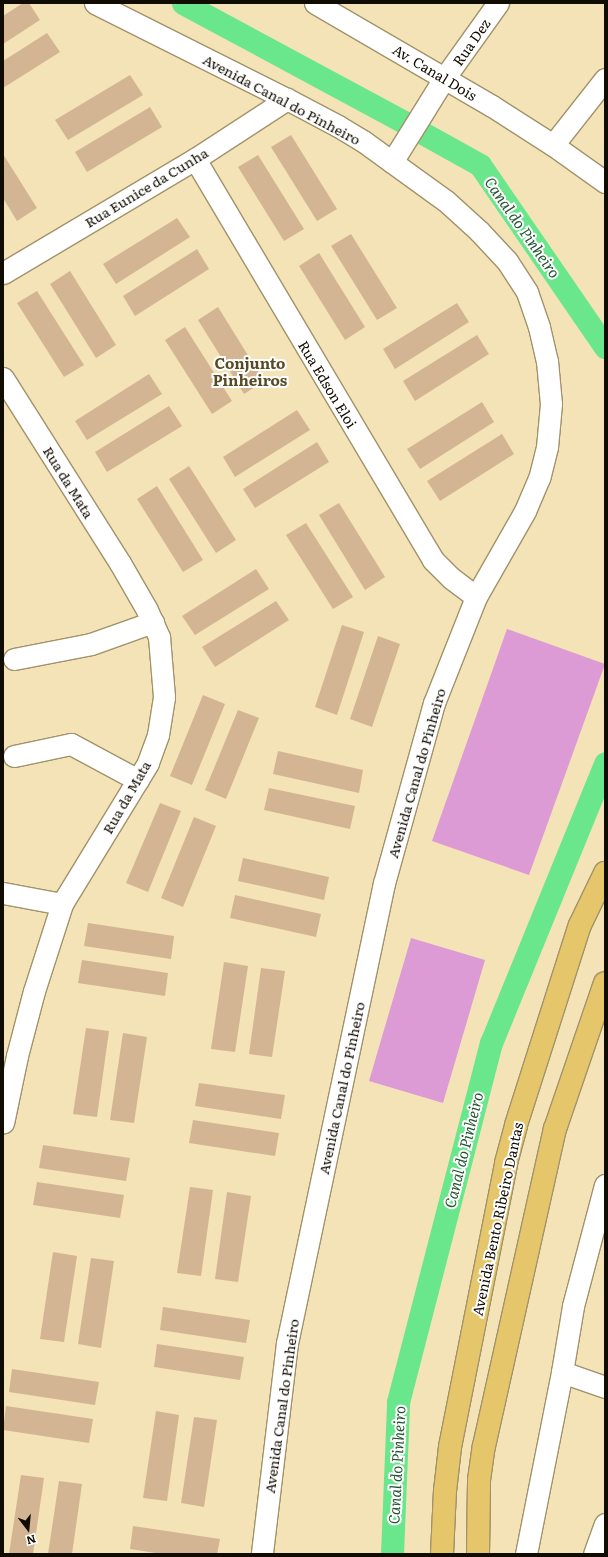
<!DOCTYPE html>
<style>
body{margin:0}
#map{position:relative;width:608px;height:1557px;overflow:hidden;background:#f3e3b7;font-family:Literata,serif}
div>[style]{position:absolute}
.green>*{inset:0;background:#dc9bd5}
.canal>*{height:23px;margin:-11.5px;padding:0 11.5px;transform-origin:11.5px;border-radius:11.5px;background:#6ae68c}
.building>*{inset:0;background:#d4b593}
.roads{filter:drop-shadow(1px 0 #a1926a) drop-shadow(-1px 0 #a1926a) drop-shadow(0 1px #a1926a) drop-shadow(0 -1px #a1926a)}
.minor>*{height:21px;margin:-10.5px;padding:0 10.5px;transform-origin:10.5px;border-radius:10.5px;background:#fff}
.highway>*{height:22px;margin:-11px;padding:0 11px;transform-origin:11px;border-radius:11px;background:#e6c66a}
span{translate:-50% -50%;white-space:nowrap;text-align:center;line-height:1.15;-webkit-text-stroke:4px #fff;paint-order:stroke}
.street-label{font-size:14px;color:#110c01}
.water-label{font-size:15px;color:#235330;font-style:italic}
.neighbourhood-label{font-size:15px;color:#584a23;font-weight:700}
.frame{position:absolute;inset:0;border:4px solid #110c01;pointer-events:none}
.north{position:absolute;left:8px;top:1509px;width:40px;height:40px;-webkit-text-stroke:3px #fff;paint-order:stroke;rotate:164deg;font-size:11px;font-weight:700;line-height:16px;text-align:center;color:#110c01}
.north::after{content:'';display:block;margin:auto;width:14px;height:18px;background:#110c01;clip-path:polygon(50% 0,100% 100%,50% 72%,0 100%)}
</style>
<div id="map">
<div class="green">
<div style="clip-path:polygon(507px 629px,605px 664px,529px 875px,432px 841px)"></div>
<div style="clip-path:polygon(411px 938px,485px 960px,443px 1103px,369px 1081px)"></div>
</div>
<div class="canal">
<div style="left:183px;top:3px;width:259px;rotate:28.3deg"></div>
<div style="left:419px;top:131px;width:70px;rotate:29.1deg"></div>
<div style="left:480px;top:165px;width:221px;rotate:55.5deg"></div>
<div style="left:392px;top:1554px;width:152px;rotate:-87.7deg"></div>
<div style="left:398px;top:1402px;width:371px;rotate:-75.5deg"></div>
<div style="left:491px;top:1043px;width:302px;rotate:-67.8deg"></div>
</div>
<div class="building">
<div style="clip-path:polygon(23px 3px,29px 3px,40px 20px,3px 44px,3px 16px)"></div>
<div style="clip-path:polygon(47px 33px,60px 52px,3px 88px,3px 61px)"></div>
<div style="clip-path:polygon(130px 75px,143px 95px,68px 140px,55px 120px)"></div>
<div style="clip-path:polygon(150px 107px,162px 127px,87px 172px,75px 152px)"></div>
<div style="clip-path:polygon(291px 135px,337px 209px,317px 221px,271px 147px)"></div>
<div style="clip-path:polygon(3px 154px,37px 208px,17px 221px,3px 198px)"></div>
<div style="clip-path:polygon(258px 155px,304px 229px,284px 241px,238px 167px)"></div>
<div style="clip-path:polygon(177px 218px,190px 237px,116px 284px,103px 264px)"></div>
<div style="clip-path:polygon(351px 234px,397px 308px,377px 320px,331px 246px)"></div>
<div style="clip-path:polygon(197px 249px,209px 269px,135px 316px,123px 296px)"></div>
<div style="clip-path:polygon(319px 253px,365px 327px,345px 340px,299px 266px)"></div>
<div style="clip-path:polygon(70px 271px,116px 345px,96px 358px,50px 284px)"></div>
<div style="clip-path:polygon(37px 291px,84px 365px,64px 377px,17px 303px)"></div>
<div style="clip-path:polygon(457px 303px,469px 322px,395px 369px,383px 349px)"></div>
<div style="clip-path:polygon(218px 307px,264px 381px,244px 394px,198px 320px)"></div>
<div style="clip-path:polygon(185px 327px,232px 401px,212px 414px,165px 340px)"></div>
<div style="clip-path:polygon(477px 335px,489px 354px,415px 401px,403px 381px)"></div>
<div style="clip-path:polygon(149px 374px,162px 394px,87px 440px,75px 421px)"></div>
<div style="clip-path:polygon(482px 402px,494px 422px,420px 469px,407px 449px)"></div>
<div style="clip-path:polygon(169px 406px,182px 426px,107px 472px,95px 452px)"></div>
<div style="clip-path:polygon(297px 410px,310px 430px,235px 477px,223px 457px)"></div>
<div style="clip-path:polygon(502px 434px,514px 454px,440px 501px,427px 481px)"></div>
<div style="clip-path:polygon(317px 442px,329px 462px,255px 508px,243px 489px)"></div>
<div style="clip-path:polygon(189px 466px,236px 540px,216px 553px,169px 479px)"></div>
<div style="clip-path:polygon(157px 486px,203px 560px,183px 572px,137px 499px)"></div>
<div style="clip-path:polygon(339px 503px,385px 577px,365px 590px,319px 515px)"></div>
<div style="clip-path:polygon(306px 523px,353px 597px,333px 609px,286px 535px)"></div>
<div style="clip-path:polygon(256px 569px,269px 589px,195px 635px,182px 616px)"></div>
<div style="clip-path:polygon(276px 601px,289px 620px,215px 667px,202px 647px)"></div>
<div style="clip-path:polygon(342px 625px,364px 632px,337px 715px,315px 707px)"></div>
<div style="clip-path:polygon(378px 636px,400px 644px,372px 727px,350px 719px)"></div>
<div style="clip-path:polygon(203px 695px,225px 704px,192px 785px,170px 776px)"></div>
<div style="clip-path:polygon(238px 710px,259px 718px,226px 799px,205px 790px)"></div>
<div style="clip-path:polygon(278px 751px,363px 770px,359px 793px,273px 774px)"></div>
<div style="clip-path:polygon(269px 788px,355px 806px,350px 829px,264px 810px)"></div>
<div style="clip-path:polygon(160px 803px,181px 811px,148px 892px,126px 883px)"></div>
<div style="clip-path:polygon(194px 817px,216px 826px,183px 907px,161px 898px)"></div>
<div style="clip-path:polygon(243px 858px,329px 877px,324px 900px,238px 881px)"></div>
<div style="clip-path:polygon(235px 895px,321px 914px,316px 937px,230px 918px)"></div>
<div style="clip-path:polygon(88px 923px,174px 936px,171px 959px,84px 946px)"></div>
<div style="clip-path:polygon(82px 960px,168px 973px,165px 996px,78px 983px)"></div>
<div style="clip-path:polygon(224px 962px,248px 966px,235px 1052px,211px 1049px)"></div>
<div style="clip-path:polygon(261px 968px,285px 971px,272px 1057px,249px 1054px)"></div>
<div style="clip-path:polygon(86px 1028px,109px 1031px,97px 1117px,73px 1114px)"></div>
<div style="clip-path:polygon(123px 1033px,147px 1037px,134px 1123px,110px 1120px)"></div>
<div style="clip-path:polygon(199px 1083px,285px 1095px,281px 1119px,195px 1106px)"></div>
<div style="clip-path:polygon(193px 1120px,279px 1133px,275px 1156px,189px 1143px)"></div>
<div style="clip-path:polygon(43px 1145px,130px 1158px,126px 1181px,39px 1168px)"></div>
<div style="clip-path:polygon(37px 1182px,124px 1195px,120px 1218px,33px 1205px)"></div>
<div style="clip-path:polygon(190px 1187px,213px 1190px,201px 1276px,177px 1273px)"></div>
<div style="clip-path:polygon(227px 1192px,251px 1196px,238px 1282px,215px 1279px)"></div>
<div style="clip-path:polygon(53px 1252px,77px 1256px,64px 1342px,40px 1339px)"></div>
<div style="clip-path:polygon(91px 1258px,114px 1261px,101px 1348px,78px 1344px)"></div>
<div style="clip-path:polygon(163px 1307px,250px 1320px,246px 1343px,160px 1330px)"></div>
<div style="clip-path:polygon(157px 1344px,244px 1357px,240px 1380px,154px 1367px)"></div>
<div style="clip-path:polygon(12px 1369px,99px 1382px,95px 1405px,9px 1392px)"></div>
<div style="clip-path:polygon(6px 1406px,93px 1419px,89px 1443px,3px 1430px)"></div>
<div style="clip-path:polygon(156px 1411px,179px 1415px,167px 1501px,143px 1498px)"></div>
<div style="clip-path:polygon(194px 1417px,217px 1420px,204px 1507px,181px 1503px)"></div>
<div style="clip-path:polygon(21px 1475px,44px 1478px,33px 1554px,9px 1554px)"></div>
<div style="clip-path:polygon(59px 1481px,82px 1484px,72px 1554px,48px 1554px)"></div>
<div style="clip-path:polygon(133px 1526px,220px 1539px,217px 1554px,162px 1554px,130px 1549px)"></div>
</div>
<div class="roads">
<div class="minor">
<div style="left:95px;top:3px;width:215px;rotate:26.6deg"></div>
<div style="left:287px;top:99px;width:58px;rotate:27.9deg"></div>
<div style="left:338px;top:126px;width:29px;rotate:31deg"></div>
<div style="left:363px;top:141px;width:102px;rotate:35.9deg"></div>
<div style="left:446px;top:201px;width:45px;rotate:42.3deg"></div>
<div style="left:479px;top:231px;width:41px;rotate:47deg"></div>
<div style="left:507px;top:261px;width:37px;rotate:57deg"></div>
<div style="left:527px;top:292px;width:37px;rotate:71deg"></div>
<div style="left:539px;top:327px;width:35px;rotate:77deg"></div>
<div style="left:547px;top:361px;width:43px;rotate:84.7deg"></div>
<div style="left:551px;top:404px;width:43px;rotate:95.3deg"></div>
<div style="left:547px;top:447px;width:32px;rotate:104deg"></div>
<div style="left:539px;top:478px;width:36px;rotate:113deg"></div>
<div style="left:525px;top:511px;width:99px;rotate:119.7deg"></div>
<div style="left:476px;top:597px;width:114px;rotate:111.6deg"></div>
<div style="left:434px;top:703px;width:187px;rotate:105.5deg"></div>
<div style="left:384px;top:883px;width:470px;rotate:101.9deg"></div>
<div style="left:287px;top:1343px;width:212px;rotate:96.8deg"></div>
<div style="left:315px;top:3px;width:205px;rotate:30.2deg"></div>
<div style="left:492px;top:106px;width:72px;rotate:32.6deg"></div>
<div style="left:553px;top:145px;width:64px;rotate:35.4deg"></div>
<div style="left:553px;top:145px;width:84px;rotate:-51.8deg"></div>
<div style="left:195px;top:159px;width:466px;rotate:59.3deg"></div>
<div style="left:433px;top:560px;width:25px;rotate:45deg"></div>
<div style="left:451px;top:578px;width:31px;rotate:37deg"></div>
<div style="left:392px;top:162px;width:100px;rotate:-58.1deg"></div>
<div style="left:445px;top:77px;width:91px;rotate:-54.4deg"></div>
<div style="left:3px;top:273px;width:223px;rotate:-30.7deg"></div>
<div style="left:195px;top:159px;width:110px;rotate:-33.1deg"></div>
<div style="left:3px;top:378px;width:219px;rotate:57.7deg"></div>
<div style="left:120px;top:563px;width:54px;rotate:60.1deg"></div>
<div style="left:147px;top:610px;width:30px;rotate:66deg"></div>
<div style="left:159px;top:637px;width:60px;rotate:85.2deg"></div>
<div style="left:164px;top:697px;width:38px;rotate:99deg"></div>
<div style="left:158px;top:735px;width:30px;rotate:110deg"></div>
<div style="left:148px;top:763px;width:165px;rotate:121.4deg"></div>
<div style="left:62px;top:904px;width:91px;rotate:107.8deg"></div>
<div style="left:34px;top:991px;width:67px;rotate:104.7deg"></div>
<div style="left:17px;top:1056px;width:68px;rotate:101.8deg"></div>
<div style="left:14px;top:659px;width:78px;rotate:-11deg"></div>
<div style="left:91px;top:644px;width:66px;rotate:-19.5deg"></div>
<div style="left:14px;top:756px;width:58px;rotate:-11.9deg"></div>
<div style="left:71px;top:744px;width:76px;rotate:28.2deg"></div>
<div style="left:3px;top:893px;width:60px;rotate:10.6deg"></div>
<div style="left:562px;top:1372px;width:46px;rotate:19.2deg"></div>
<div style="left:526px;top:1554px;width:186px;rotate:-78.8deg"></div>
<div style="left:562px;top:1372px;width:67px;rotate:-80.5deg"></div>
<div style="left:573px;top:1306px;width:125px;rotate:-75.2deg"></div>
<div style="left:594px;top:1554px;width:32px;rotate:-70deg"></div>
</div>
<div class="highway">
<div style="left:442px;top:1554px;width:63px;rotate:-87.3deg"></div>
<div style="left:445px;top:1491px;width:44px;rotate:-83.5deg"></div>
<div style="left:450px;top:1447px;width:289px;rotate:-78.8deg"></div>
<div style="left:506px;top:1163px;width:39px;rotate:-75deg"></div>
<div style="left:516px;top:1125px;width:210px;rotate:-72.3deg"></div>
<div style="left:580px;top:925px;width:58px;rotate:-64.3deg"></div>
<div style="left:478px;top:1554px;width:74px;rotate:-89.2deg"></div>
<div style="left:479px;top:1480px;width:34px;rotate:-82deg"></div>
<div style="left:484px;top:1446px;width:325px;rotate:-77.4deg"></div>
<div style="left:555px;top:1129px;width:154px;rotate:-71.1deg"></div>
</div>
</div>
<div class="street-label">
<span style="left:471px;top:42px;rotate:-55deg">Rua Dez</span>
<span style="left:435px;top:72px;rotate:31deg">Av. Canal Dois</span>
<span style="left:282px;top:99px;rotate:28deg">Avenida Canal do Pinheiro</span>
<span style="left:146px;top:187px;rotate:-31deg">Rua Eunice da Cunha</span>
<span style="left:328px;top:384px;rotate:59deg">Rua Edson Eloi</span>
<span style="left:69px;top:482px;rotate:58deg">Rua da Mata</span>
<span style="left:416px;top:773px;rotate:-74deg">Avenida Canal do Pinheiro</span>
<span style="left:126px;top:797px;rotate:-60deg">Rua da Mata</span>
<span style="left:341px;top:1088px;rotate:-78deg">Avenida Canal do Pinheiro</span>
<span style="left:497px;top:1219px;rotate:-78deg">Avenida Bento Ribeiro Dantas</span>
<span style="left:281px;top:1406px;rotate:-82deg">Avenida Canal do Pinheiro</span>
</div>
<div class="water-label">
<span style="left:523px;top:227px;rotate:55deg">Canal do Pinheiro</span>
<span style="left:463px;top:1150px;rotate:-76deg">Canal do Pinheiro</span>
<span style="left:396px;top:1465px;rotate:-87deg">Canal do Pinheiro</span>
</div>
<div class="neighbourhood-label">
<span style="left:250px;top:371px">Conjunto<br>Pinheiros</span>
</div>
<div class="frame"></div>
<div class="north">N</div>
</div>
